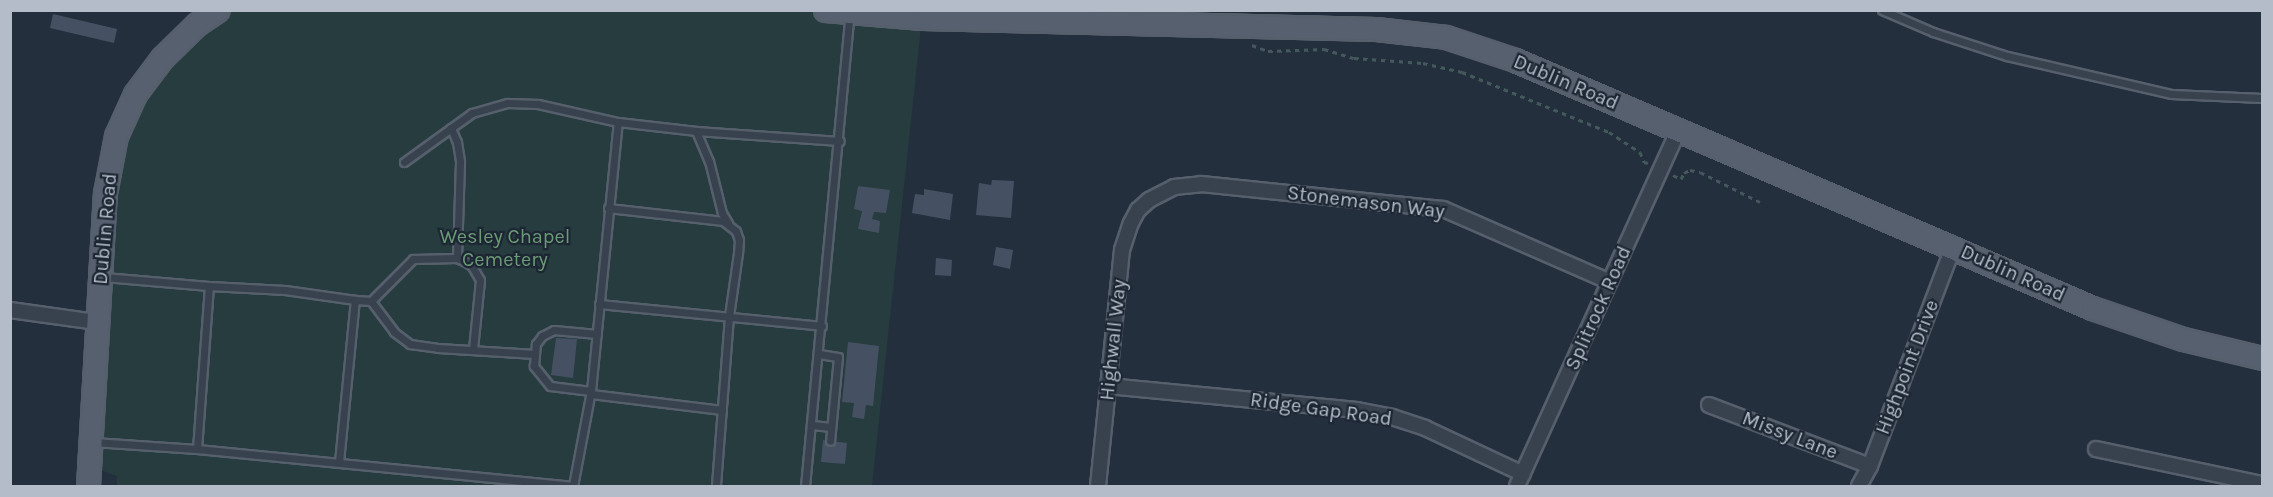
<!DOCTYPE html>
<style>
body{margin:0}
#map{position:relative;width:2273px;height:497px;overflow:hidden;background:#242f3e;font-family:Karla,sans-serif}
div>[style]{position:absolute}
.green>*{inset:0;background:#263c3f}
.building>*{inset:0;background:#455162}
.path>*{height:3px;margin-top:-1.5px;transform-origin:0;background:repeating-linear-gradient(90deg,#44595c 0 4.5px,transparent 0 9px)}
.roads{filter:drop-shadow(2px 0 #565f6c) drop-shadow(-2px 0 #565f6c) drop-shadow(0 2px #565f6c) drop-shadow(0 -2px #565f6c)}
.lane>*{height:7px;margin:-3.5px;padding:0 3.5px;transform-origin:3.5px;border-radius:3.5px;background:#38414e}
.street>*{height:14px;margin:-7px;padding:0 7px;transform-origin:7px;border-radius:7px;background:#38414e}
.primary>*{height:21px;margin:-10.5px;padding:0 10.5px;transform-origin:10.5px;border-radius:10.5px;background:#56606e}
span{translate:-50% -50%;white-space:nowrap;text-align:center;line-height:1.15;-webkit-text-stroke:4.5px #1d2633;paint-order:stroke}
.street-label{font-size:20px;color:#b4bcc9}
.park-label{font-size:20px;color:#6b9a76}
.frame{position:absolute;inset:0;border:12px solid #b4bcc9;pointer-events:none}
</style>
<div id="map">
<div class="green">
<div style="clip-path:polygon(825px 10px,922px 18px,872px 486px,117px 486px,117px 476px,89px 466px,105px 193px,135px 94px,218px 11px)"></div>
</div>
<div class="building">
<div style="clip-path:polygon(53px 14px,117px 29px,114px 43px,50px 28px)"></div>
<div style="clip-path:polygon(992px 180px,1014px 181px,1011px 218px,976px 215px,979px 183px,991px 185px)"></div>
<div style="clip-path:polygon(858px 186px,890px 190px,886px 213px,874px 212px,872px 219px,880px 221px,879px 233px,858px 229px,862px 211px,854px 209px)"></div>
<div style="clip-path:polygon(924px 189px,953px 194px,950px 220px,912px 213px,915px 194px,924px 195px)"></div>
<div style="clip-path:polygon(996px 247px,1013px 250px,1010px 269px,993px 265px)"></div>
<div style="clip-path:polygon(936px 258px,952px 260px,951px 276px,935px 275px)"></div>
<div style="clip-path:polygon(556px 338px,577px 339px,573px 378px,551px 375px)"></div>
<div style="clip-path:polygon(848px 342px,879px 346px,873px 406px,866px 405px,864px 419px,852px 417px,854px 403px,842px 402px)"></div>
<div style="clip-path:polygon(823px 440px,847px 443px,845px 464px,821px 462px)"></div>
</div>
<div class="path">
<div style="left:1252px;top:45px;width:17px;rotate:21deg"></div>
<div style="left:1268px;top:51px;width:56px;rotate:-2deg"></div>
<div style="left:1324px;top:49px;width:31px;rotate:17deg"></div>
<div style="left:1354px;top:58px;width:69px;rotate:4.1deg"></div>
<div style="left:1423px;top:63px;width:40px;rotate:13deg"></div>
<div style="left:1462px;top:72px;width:159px;rotate:22.2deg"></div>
<div style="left:1609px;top:132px;width:37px;rotate:33deg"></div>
<div style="left:1640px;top:152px;width:11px;rotate:68deg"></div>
<div style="left:1644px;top:162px;width:4px;rotate:14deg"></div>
<div style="left:1673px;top:175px;width:9px;rotate:27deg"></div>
<div style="left:1681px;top:179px;width:7px;rotate:-63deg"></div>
<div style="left:1684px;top:173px;width:7px;rotate:-27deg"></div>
<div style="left:1690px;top:170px;width:10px;rotate:11deg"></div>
<div style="left:1700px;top:172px;width:67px;rotate:26.6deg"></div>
</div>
<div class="roads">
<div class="lane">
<div style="left:1882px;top:10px;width:56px;rotate:23.3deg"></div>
<div style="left:1933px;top:32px;width:78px;rotate:18deg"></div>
<div style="left:2007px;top:56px;width:168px;rotate:13deg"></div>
<div style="left:2171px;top:94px;width:91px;rotate:2.5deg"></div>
<div style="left:451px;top:128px;width:15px;rotate:67deg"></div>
<div style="left:457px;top:142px;width:20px;rotate:81deg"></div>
<div style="left:460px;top:162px;width:96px;rotate:91.8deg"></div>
<div style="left:696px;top:131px;width:33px;rotate:67deg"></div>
<div style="left:709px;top:161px;width:54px;rotate:76deg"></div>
<div style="left:722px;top:213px;width:12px;rotate:59deg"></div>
<div style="left:404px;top:162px;width:84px;rotate:-35.8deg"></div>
<div style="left:472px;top:113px;width:37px;rotate:-16deg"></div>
<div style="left:508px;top:103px;width:30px;rotate:2deg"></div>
<div style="left:538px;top:104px;width:82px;rotate:12.7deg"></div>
<div style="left:608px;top:208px;width:116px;rotate:6.4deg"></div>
<div style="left:723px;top:221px;width:16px;rotate:38deg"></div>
<div style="left:736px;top:231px;width:9px;rotate:72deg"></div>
<div style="left:739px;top:240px;width:13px;rotate:94deg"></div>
<div style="left:738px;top:253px;width:64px;rotate:98.1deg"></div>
<div style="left:729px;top:316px;width:170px;rotate:94.4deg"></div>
<div style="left:104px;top:277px;width:105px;rotate:4.9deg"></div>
<div style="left:599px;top:304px;width:224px;rotate:5.6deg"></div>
<div style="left:473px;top:349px;width:69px;rotate:-84.2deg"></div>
<div style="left:480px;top:280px;width:16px;rotate:-120deg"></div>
<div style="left:472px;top:266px;width:7px;rotate:-146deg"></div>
<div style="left:466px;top:262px;width:10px;rotate:-156deg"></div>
<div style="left:457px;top:258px;width:44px;rotate:178.7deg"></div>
<div style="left:413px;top:259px;width:59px;rotate:135deg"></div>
<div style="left:371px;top:301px;width:39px;rotate:53deg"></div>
<div style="left:394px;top:332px;width:20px;rotate:37deg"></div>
<div style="left:410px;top:344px;width:28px;rotate:8deg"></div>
<div style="left:438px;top:348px;width:97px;rotate:3.5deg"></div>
<div style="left:819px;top:354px;width:19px;rotate:9deg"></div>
<div style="left:838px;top:357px;width:84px;rotate:95.4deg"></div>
<div style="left:591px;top:391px;width:41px;rotate:-173deg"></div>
<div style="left:550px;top:386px;width:26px;rotate:-129deg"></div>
<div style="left:534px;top:366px;width:22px;rotate:-85deg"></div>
<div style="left:536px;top:344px;width:10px;rotate:-53deg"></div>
<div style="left:542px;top:336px;width:13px;rotate:-27deg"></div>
<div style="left:554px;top:330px;width:43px;rotate:5.3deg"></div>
<div style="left:591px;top:394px;width:132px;rotate:7deg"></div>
<div style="left:812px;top:425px;width:19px;rotate:6deg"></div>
<div style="left:93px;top:442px;width:104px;rotate:3.9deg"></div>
<div style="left:197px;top:449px;width:376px;rotate:5.6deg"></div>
<div style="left:197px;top:449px;width:163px;rotate:-85.8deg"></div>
<div style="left:209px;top:286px;width:76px;rotate:3deg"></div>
<div style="left:285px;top:290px;width:71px;rotate:8.1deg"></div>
<div style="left:339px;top:462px;width:163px;rotate:-84.4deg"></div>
<div style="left:355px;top:300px;width:16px;rotate:4deg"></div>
<div style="left:573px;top:486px;width:97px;rotate:-79.3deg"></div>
<div style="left:591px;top:391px;width:270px;rotate:-84.3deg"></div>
<div style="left:618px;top:122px;width:79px;rotate:6.6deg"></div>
<div style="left:696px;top:131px;width:144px;rotate:4deg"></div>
<div style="left:805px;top:486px;width:474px;rotate:-84.6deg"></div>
</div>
<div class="street">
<div style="left:10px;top:310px;width:88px;rotate:7.9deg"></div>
<div style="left:1108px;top:386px;width:250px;rotate:5.5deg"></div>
<div style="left:1357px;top:410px;width:36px;rotate:11deg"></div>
<div style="left:1392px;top:417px;width:35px;rotate:18deg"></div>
<div style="left:1425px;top:428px;width:108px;rotate:25.1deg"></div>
<div style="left:1709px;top:405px;width:172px;rotate:20.8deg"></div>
<div style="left:2096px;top:449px;width:170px;rotate:11.9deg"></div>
<div style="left:1098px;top:486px;width:237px;rotate:-84.2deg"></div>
<div style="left:1122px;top:250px;width:28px;rotate:-72deg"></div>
<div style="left:1131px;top:223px;width:15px;rotate:-62deg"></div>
<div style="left:1138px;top:210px;width:15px;rotate:-42deg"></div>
<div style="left:1149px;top:200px;width:28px;rotate:-27deg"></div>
<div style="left:1174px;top:187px;width:27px;rotate:-6deg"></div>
<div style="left:1201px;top:184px;width:243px;rotate:5.9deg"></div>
<div style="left:1443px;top:209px;width:182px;rotate:23.6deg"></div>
<div style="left:1517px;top:486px;width:392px;rotate:-65.6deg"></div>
<div style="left:1859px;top:486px;width:23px;rotate:-61deg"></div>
<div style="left:1870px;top:466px;width:234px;rotate:-69.2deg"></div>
</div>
<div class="primary">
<div style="left:825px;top:10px;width:97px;rotate:4.7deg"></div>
<div style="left:922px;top:18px;width:454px;rotate:1.4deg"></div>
<div style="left:1376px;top:29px;width:70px;rotate:6.5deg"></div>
<div style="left:1446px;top:37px;width:73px;rotate:18.4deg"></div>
<div style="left:1515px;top:60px;width:628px;rotate:23.26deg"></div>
<div style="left:2092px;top:308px;width:96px;rotate:18.8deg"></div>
<div style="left:2183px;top:339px;width:81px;rotate:13.5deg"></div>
<div style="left:88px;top:486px;width:293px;rotate:-86.7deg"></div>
<div style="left:105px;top:193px;width:58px;rotate:-79.1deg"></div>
<div style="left:116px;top:136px;width:46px;rotate:-65.7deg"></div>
<div style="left:135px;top:94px;width:45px;rotate:-53.1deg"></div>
<div style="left:162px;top:58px;width:49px;rotate:-44.2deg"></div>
<div style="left:197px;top:24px;width:25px;rotate:-34deg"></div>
</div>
</div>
<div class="street-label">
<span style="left:1566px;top:82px;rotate:23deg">Dublin Road</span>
<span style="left:1366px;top:202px;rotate:7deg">Stonemason Way</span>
<span style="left:105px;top:229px;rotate:-85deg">Dublin Road</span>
<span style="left:2013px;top:273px;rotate:24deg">Dublin Road</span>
<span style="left:1598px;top:308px;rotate:-66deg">Splitrock Road</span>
<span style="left:1113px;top:340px;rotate:-84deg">Highwall Way</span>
<span style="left:1907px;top:367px;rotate:-69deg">Highpoint Drive</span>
<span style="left:1321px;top:409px;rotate:8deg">Ridge Gap Road</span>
<span style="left:1790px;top:435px;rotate:21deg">Missy Lane</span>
</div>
<div class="park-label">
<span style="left:505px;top:248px">Wesley Chapel<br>Cemetery</span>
</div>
<div class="frame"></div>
</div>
